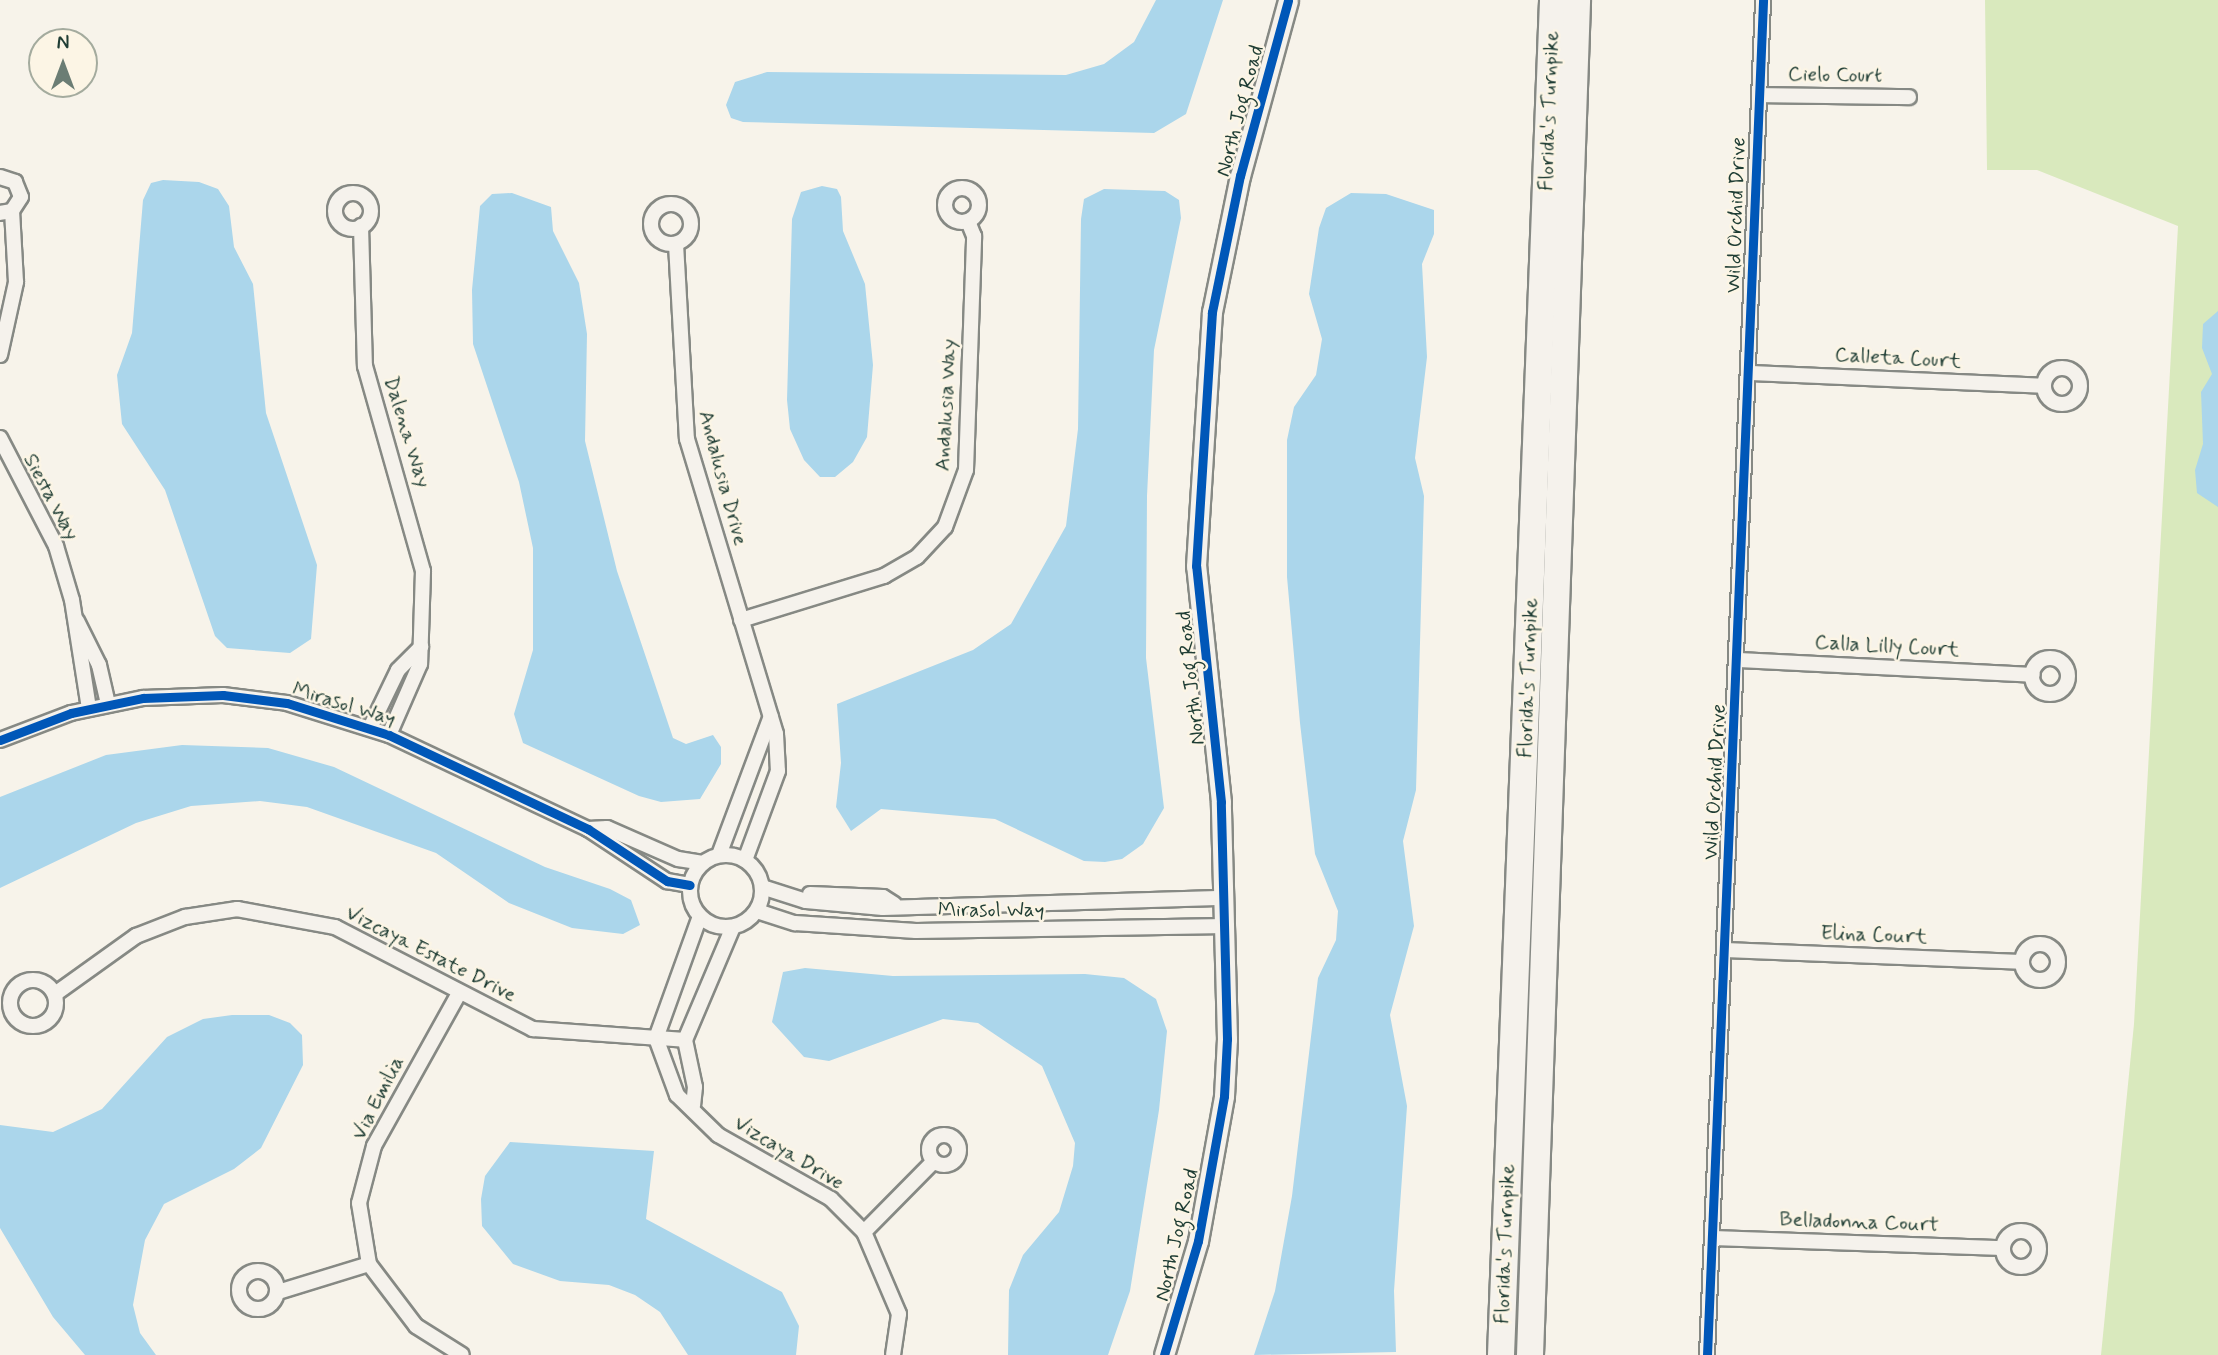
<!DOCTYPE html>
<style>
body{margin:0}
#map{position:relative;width:2218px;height:1355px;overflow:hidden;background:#f7f3ea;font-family:Mynerve,sans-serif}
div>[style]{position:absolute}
.green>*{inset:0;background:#d9e9bd}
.water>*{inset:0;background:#abd6eb}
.roads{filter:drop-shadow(2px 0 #868984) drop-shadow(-2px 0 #868984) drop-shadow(0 2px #868984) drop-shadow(0 -2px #868984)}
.minor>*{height:14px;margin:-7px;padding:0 7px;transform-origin:7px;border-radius:7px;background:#f5f2ec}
.minor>.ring{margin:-7px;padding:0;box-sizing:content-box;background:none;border:14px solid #f5f2ec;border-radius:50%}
.tertiary>*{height:19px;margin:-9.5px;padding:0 9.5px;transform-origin:9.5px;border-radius:9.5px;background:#f5f2ec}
.motorway>*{height:26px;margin:-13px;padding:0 13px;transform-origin:13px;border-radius:13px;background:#f5f2ec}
.cycleway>*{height:9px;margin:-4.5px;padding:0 4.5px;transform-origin:4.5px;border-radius:4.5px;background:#0057b8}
span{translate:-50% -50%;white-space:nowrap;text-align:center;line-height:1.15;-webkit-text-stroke:5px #fcf5e5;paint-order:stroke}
.street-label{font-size:21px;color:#1f3d34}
.north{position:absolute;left:28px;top:28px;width:70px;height:70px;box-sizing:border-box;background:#fcf5e5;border:2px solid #a4ab9e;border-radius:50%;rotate:0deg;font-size:19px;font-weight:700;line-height:28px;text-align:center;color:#1f3d34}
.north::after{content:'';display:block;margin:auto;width:24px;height:32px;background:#6b7d74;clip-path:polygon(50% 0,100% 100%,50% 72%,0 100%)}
</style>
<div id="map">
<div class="green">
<div style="clip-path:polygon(1985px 0,2218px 0,2218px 1355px,2101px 1355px,2134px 1024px,2178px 226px,2037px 170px,1987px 170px)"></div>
</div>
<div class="water">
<div style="clip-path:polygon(1156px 0,1223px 0,1186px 114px,1154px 133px,743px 122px,731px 118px,726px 105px,735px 82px,767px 72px,1066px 75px,1104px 64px,1134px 42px)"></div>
<div style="clip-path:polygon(163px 180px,199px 182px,218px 189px,229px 206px,234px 247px,253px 284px,266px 413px,317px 565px,311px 639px,290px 653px,227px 648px,215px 636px,165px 490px,122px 424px,117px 375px,132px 333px,143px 200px,151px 183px)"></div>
<div style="clip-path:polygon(822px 186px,837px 189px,841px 197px,843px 231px,865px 284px,873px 365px,867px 437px,853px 462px,835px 477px,820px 477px,804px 460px,790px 429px,787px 400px,792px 219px,801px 192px)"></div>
<div style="clip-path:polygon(1104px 189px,1165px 191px,1179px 200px,1181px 218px,1154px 350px,1147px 496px,1146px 658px,1164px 808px,1143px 844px,1122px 859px,1105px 862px,1084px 861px,995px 819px,881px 809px,851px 831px,836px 807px,841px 763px,837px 704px,973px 650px,1011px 624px,1066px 526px,1078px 429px,1081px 219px,1084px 199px)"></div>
<div style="clip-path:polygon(512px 193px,551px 207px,553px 231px,579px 283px,587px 334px,585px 441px,617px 571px,673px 738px,686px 744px,713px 735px,721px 747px,721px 764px,700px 799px,661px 802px,639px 796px,523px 743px,514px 714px,533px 650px,533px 548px,519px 482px,473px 344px,472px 290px,480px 206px,492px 194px)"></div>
<div style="clip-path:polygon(1351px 193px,1386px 194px,1434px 210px,1434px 234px,1422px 264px,1427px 357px,1415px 458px,1424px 496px,1416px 790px,1403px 841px,1414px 926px,1390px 1015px,1407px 1106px,1394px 1291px,1396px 1352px,1254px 1355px,1275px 1291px,1292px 1196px,1318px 978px,1336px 940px,1338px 911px,1315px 854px,1300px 723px,1287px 577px,1287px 440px,1294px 407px,1316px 375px,1322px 339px,1309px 294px,1319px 228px,1326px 208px)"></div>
<div style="clip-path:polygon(2218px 311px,2218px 507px,2197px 493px,2195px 470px,2203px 444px,2201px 392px,2212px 374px,2202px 348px,2203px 324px)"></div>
<div style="clip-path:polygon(182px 745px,268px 748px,334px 767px,545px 867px,610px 889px,631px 900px,640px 925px,623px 934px,572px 928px,509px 903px,436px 853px,307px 807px,260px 801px,191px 806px,136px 823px,0 888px,0 797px,106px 755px)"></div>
<div style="clip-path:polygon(805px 968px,893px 976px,1085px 974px,1124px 978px,1156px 999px,1167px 1031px,1159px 1110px,1130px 1291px,1108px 1355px,1008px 1355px,1009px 1290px,1023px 1255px,1059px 1212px,1073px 1166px,1075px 1143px,1042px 1066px,978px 1023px,943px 1019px,829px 1061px,804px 1057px,772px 1022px,783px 972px)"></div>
<div style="clip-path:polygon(232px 1015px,269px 1015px,290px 1023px,302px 1035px,303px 1065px,261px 1148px,234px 1169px,164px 1204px,145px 1240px,133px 1305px,140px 1333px,156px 1355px,85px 1355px,53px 1317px,0 1228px,0 1125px,53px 1132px,79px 1120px,102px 1109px,167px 1037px,203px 1019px)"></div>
<div style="clip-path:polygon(510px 1142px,654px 1151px,646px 1219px,782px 1292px,799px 1326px,796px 1355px,688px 1355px,660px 1312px,635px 1295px,609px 1285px,560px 1281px,513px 1264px,482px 1226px,481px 1199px,485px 1176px)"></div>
</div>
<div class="roads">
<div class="minor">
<div style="left:1761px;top:95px;width:148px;rotate:0.8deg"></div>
<div style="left:0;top:177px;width:16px;rotate:18deg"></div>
<div style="left:15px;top:182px;width:16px;rotate:68deg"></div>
<div style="left:21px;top:197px;width:17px;rotate:123deg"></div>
<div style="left:12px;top:211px;width:12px;rotate:171deg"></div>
<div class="ring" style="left:945px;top:188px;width:20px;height:20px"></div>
<div class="ring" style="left:335px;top:193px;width:22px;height:22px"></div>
<div class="ring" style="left:651px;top:204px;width:26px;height:26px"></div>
<div style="left:361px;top:226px;width:140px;rotate:88.4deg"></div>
<div style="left:365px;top:366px;width:213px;rotate:74.2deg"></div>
<div style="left:423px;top:571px;width:93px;rotate:91.8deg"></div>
<div style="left:420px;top:664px;width:77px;rotate:113.6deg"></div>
<div style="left:676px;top:244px;width:195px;rotate:86.8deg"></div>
<div style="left:687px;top:439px;width:308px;rotate:73.2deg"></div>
<div style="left:776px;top:734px;width:37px;rotate:87deg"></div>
<div style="left:778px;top:771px;width:95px;rotate:110.3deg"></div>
<div style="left:0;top:355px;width:75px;rotate:-77.6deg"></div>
<div style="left:16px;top:282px;width:71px;rotate:-93.2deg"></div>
<div class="ring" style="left:2044px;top:368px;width:22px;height:22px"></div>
<div style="left:1751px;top:373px;width:292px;rotate:2.5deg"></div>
<div style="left:0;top:438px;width:122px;rotate:62.6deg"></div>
<div style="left:56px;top:546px;width:56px;rotate:73.5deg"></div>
<div style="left:72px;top:600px;width:109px;rotate:81.1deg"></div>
<div style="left:741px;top:620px;width:150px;rotate:-17.1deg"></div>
<div style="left:884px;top:576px;width:38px;rotate:-30deg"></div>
<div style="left:917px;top:557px;width:41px;rotate:-47deg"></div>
<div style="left:945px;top:527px;width:61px;rotate:-69.8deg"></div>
<div style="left:966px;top:470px;width:234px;rotate:-88deg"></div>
<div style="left:974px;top:236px;width:16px;rotate:-112deg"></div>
<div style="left:77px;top:621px;width:49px;rotate:63.4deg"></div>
<div style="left:99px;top:665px;width:40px;rotate:77deg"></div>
<div class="ring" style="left:2032px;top:658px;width:22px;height:22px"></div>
<div style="left:1739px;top:660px;width:294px;rotate:2.9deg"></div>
<div style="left:370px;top:728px;width:64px;rotate:-64.2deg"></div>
<div style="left:398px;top:670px;width:33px;rotate:-45deg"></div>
<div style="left:0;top:740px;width:76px;rotate:-20.8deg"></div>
<div style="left:71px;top:713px;width:74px;rotate:-11.8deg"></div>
<div style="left:143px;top:698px;width:80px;rotate:-2.1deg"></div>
<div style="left:223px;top:695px;width:64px;rotate:7.1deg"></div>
<div style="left:287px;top:703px;width:107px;rotate:17.4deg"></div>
<div style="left:389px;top:735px;width:220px;rotate:25.3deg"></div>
<div style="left:588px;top:829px;width:95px;rotate:33.4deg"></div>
<div style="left:667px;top:881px;width:23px;rotate:10deg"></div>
<div style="left:588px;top:829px;width:19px;rotate:-3deg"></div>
<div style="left:607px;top:828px;width:77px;rotate:23.6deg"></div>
<div style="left:678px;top:859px;width:25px;rotate:9deg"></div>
<div style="left:719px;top:855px;width:148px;rotate:-69.5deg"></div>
<div class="ring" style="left:690px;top:855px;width:58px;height:58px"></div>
<div style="left:762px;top:887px;width:46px;rotate:17.7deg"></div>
<div style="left:806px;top:901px;width:77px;rotate:5.2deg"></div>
<div style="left:883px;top:908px;width:343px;rotate:-1.7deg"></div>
<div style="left:810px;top:894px;width:73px;rotate:2.4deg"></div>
<div style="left:883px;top:897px;width:13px;rotate:32deg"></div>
<div style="left:757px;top:911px;width:40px;rotate:18deg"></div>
<div style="left:795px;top:923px;width:121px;rotate:3.8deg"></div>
<div style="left:916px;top:931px;width:311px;rotate:-0.9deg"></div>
<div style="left:700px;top:916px;width:130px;rotate:109.8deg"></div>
<div style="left:656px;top:1038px;width:61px;rotate:69.8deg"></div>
<div style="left:677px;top:1095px;width:57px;rotate:44.3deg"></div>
<div style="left:718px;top:1135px;width:130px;rotate:29.5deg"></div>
<div style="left:831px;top:1199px;width:47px;rotate:45deg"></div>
<div style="left:864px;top:1232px;width:89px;rotate:66.9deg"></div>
<div style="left:899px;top:1314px;width:41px;rotate:98.3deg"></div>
<div class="ring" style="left:2022px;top:944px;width:22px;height:22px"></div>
<div style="left:1725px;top:950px;width:296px;rotate:2.3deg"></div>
<div class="ring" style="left:10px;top:980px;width:32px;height:32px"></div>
<div style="left:55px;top:994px;width:100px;rotate:-35.6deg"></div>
<div style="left:136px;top:936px;width:53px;rotate:-21.2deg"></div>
<div style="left:185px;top:917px;width:53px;rotate:-8.7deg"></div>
<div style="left:237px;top:909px;width:100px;rotate:10.4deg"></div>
<div style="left:335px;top:927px;width:223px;rotate:27.3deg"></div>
<div style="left:533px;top:1029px;width:152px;rotate:4.1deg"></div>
<div style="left:458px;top:995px;width:173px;rotate:119.1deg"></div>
<div style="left:374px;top:1146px;width:59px;rotate:104.7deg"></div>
<div style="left:359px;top:1203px;width:62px;rotate:80.7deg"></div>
<div style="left:369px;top:1264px;width:78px;rotate:52.8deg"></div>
<div style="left:416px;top:1326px;width:54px;rotate:32.2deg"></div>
<div style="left:685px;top:1040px;width:123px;rotate:-67deg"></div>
<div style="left:685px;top:1040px;width:48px;rotate:78deg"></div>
<div style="left:695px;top:1087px;width:18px;rotate:96deg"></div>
<div class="ring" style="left:929px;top:1135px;width:16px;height:16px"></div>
<div class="ring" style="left:2003px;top:1231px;width:22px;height:22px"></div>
<div style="left:864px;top:1232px;width:98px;rotate:-45.4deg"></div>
<div style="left:1713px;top:1238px;width:290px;rotate:2deg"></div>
<div class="ring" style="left:239px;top:1271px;width:24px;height:24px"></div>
<div style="left:278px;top:1292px;width:95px;rotate:-17.1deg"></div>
<div style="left:1707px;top:1355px;width:1356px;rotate:-87.63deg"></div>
</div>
<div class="tertiary">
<div style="left:1164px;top:1355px;width:119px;rotate:-73.4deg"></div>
<div style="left:1198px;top:1241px;width:147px;rotate:-79.8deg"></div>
<div style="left:1224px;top:1096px;width:57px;rotate:-87deg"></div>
<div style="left:1227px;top:1039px;width:237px;rotate:-91.5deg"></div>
<div style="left:1221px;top:802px;width:237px;rotate:-96deg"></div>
<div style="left:1196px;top:566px;width:255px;rotate:-86.4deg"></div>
<div style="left:1212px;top:312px;width:139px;rotate:-78.4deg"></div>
<div style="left:1240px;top:176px;width:182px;rotate:-74.7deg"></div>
</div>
<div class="motorway">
<div style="left:1501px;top:1355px;width:1356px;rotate:-87.8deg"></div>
<div style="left:1530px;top:1355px;width:1356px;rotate:-88.01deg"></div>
</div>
</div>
<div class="cycleway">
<div style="left:0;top:740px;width:76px;rotate:-20.8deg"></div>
<div style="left:71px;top:713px;width:74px;rotate:-11.8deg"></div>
<div style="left:143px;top:698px;width:80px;rotate:-2.1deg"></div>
<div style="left:223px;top:695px;width:64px;rotate:7.1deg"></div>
<div style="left:287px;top:703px;width:107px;rotate:17.4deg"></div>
<div style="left:389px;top:735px;width:220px;rotate:25.3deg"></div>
<div style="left:588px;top:829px;width:95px;rotate:33.4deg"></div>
<div style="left:667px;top:881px;width:23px;rotate:10deg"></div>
<div style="left:1164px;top:1355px;width:119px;rotate:-73.4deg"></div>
<div style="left:1198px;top:1241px;width:147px;rotate:-79.8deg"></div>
<div style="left:1224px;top:1096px;width:57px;rotate:-87deg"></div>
<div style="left:1227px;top:1039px;width:237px;rotate:-91.5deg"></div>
<div style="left:1221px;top:802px;width:237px;rotate:-96deg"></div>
<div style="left:1196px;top:566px;width:255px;rotate:-86.4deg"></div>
<div style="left:1212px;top:312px;width:139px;rotate:-78.4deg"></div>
<div style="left:1240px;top:176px;width:182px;rotate:-74.7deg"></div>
<div style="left:1707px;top:1355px;width:1356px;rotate:-87.63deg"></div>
</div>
<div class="street-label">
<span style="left:1835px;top:75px;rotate:1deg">Cielo Court</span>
<span style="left:1240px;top:111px;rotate:-75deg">North Jog Road</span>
<span style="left:1549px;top:111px;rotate:-88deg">Florida's Turnpike</span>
<span style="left:1736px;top:215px;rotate:-88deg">Wild Orchid Drive</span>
<span style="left:1898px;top:358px;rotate:3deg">Calleta Court</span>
<span style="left:946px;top:405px;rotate:-87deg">Andalusia Way</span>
<span style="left:407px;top:432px;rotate:73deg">Dalena Way</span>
<span style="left:723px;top:478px;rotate:75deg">Andalusia Drive</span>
<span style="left:51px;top:497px;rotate:62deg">Siesta Way</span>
<span style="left:1887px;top:646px;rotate:3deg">Calla Lilly Court</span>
<span style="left:1191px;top:678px;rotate:-96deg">North Jog Road</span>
<span style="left:1528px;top:678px;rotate:-88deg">Florida's Turnpike</span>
<span style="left:344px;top:704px;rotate:17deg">Mirasol Way</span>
<span style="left:1715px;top:782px;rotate:-87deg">Wild Orchid Drive</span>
<span style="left:991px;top:910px">Mirasol Way</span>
<span style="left:1874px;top:935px;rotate:2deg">Elina Court</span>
<span style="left:431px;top:954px;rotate:27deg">Vizcaya Estate Drive</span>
<span style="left:378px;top:1098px;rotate:-63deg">Via Emilia</span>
<span style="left:789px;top:1153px;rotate:31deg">Vizcaya Drive</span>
<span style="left:1859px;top:1222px;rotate:2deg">Belladonna Court</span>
<span style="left:1177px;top:1235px;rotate:-77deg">North Jog Road</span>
<span style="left:1505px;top:1244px;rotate:-88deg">Florida's Turnpike</span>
</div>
<div class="north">N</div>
</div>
